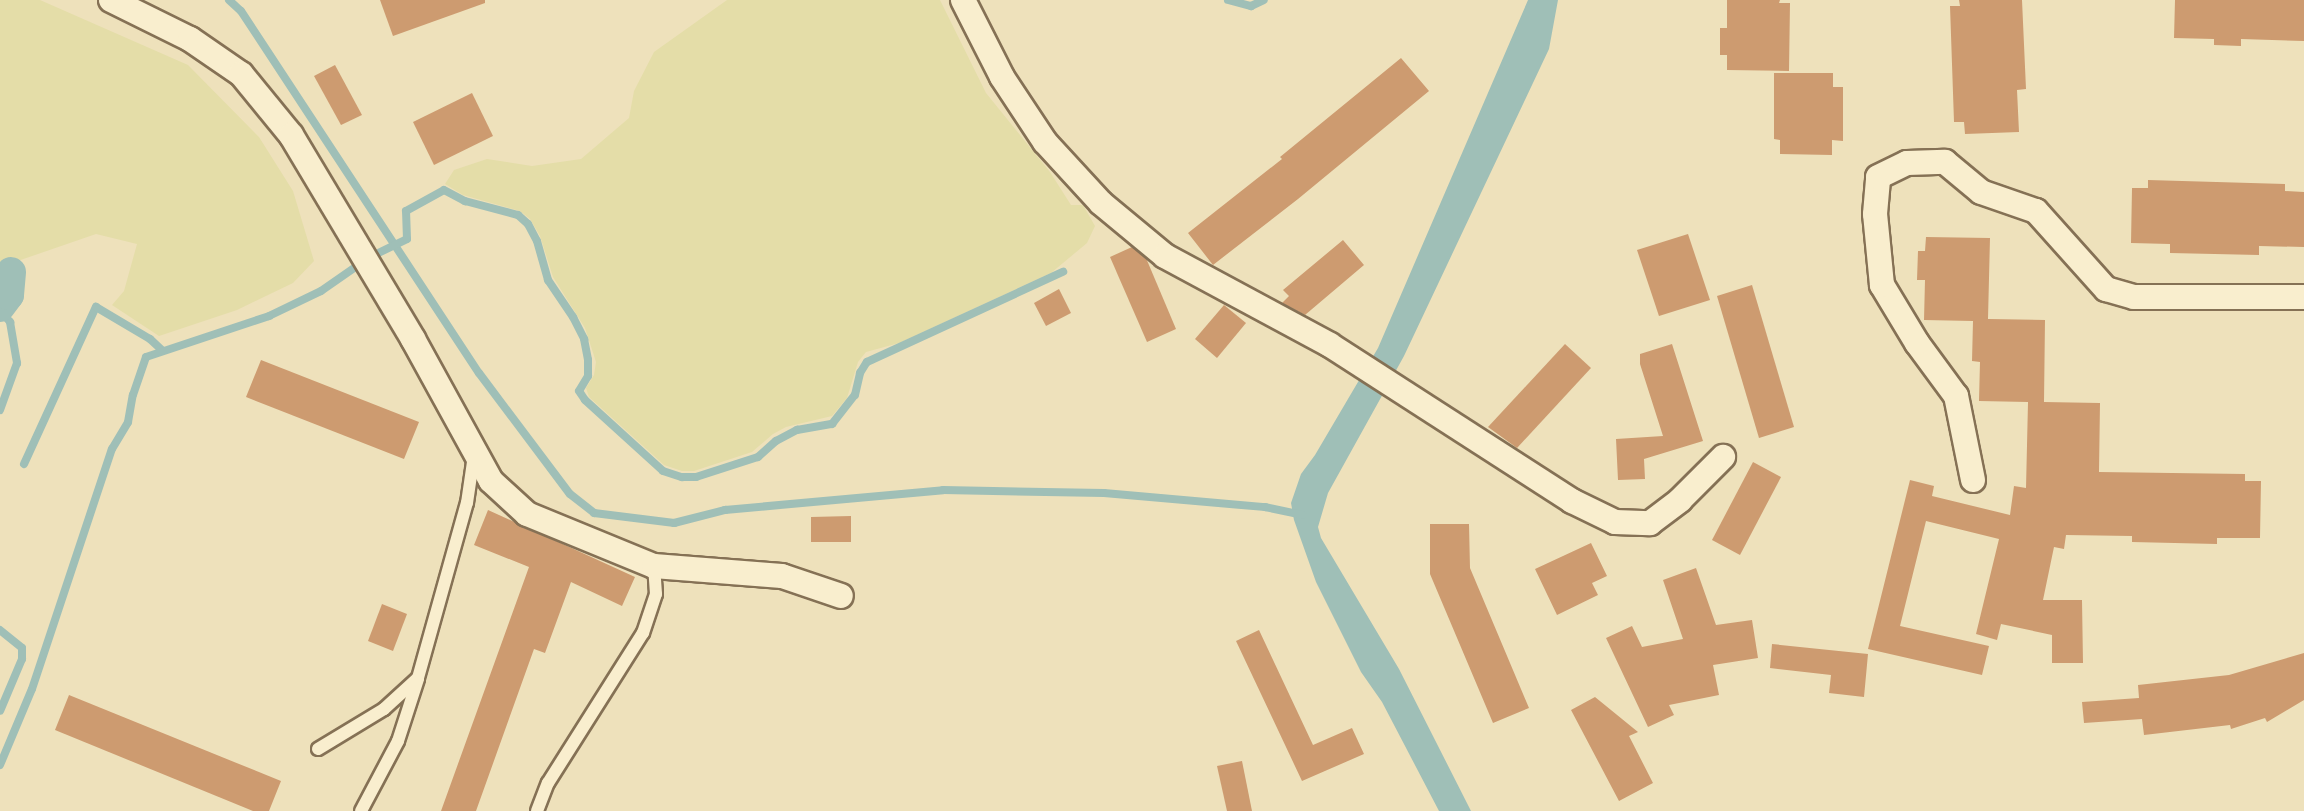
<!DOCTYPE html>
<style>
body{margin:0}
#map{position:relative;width:2304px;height:811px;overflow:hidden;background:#eee1bb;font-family:"Crimson Pro",serif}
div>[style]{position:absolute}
.farmland>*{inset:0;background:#e4dda8}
.water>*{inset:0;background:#9fbfb7}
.stream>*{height:8px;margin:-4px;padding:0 4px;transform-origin:4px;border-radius:4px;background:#9fbfb7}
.canal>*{height:30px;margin:-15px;padding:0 15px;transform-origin:15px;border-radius:15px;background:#9fbfb7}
.building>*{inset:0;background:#cd9b70}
.roads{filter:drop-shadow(2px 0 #857155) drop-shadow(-2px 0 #857155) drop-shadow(0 2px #857155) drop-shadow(0 -2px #857155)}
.service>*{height:12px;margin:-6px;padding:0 6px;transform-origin:6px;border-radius:6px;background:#f9eece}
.minor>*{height:24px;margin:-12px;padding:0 12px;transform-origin:12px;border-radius:12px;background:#f9eece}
span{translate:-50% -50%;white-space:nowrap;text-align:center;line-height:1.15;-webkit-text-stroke:4.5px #f6ebcb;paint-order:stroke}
</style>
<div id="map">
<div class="farmland">
<div style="clip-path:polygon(0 0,40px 0,188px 65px,259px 137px,293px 191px,314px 261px,293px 283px,237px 310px,159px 336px,112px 305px,124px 291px,137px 244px,96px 234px,9px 264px,4px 294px,0 300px)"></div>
<div style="clip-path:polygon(727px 0,940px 0,986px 93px,1050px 172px,1071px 205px,1083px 205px,1095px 226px,1087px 243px,1051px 273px,899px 343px,866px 352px,858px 362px,847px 398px,832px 416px,786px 427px,773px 434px,752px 452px,694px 471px,682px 471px,664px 465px,589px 397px,586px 388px,594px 375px,596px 362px,585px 328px,553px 277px,540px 236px,530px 219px,520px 211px,463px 195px,445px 184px,454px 170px,487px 159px,532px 166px,581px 159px,629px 118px,634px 91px,654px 52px)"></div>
</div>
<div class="water">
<div style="clip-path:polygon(1528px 0,1558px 0,1549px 49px,1404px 356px,1328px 493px,1318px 527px,1321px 538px,1399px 669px,1471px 811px,1439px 811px,1382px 702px,1361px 672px,1316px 582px,1294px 520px,1291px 503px,1301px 474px,1315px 455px,1378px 348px)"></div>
</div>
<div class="stream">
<div style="left:229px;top:0;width:16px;rotate:43deg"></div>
<div style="left:241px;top:11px;width:433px;rotate:56.7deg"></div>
<div style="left:479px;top:373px;width:151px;rotate:53.1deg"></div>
<div style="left:570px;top:494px;width:31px;rotate:38deg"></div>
<div style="left:594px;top:513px;width:81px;rotate:7.1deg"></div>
<div style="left:674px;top:523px;width:53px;rotate:-14.3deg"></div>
<div style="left:725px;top:510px;width:219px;rotate:-5.2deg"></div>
<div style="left:943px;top:490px;width:161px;rotate:1.1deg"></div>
<div style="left:1104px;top:493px;width:162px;rotate:5deg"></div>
<div style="left:1265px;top:507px;width:38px;rotate:12deg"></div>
<div style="left:1228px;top:0;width:24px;rotate:15deg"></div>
<div style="left:1251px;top:6px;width:14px;rotate:-25deg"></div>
<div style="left:0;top:310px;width:16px;rotate:50deg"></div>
<div style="left:10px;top:322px;width:42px;rotate:80.3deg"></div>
<div style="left:17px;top:363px;width:50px;rotate:109.9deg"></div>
<div style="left:24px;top:464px;width:173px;rotate:-65.4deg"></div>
<div style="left:96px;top:307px;width:63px;rotate:30.7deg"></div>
<div style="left:150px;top:339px;width:16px;rotate:43deg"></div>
<div style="left:0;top:630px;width:28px;rotate:39deg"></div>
<div style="left:22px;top:648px;width:11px;rotate:90deg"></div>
<div style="left:22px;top:659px;width:56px;rotate:112.9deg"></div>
<div style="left:0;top:765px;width:82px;rotate:-67.2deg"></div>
<div style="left:32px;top:689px;width:253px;rotate:-71.6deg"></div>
<div style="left:112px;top:449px;width:31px;rotate:-59deg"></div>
<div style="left:128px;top:422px;width:27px;rotate:-80deg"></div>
<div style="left:133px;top:395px;width:40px;rotate:-71.1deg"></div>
<div style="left:146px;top:357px;width:130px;rotate:-18.4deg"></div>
<div style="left:269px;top:316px;width:58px;rotate:-25.7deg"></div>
<div style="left:321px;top:291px;width:60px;rotate:-34.8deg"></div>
<div style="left:370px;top:257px;width:41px;rotate:-25.9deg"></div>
<div style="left:407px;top:239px;width:28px;rotate:-92deg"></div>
<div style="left:406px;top:211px;width:43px;rotate:-28.9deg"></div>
<div style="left:444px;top:190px;width:24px;rotate:28deg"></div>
<div style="left:465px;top:201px;width:55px;rotate:14.8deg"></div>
<div style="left:518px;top:215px;width:13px;rotate:42deg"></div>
<div style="left:528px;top:224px;width:19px;rotate:62deg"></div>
<div style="left:537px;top:241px;width:41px;rotate:74.2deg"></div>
<div style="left:548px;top:280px;width:45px;rotate:56deg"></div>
<div style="left:573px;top:317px;width:25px;rotate:63deg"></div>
<div style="left:584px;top:339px;width:21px;rotate:79deg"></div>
<div style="left:588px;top:360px;width:16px;rotate:90deg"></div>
<div style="left:588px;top:376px;width:17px;rotate:121deg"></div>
<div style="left:579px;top:391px;width:11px;rotate:56deg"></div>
<div style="left:585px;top:400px;width:105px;rotate:42.3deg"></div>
<div style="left:663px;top:471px;width:20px;rotate:18deg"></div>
<div style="left:682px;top:477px;width:14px"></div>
<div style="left:696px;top:477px;width:65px;rotate:-17.9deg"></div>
<div style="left:758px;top:457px;width:24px;rotate:-42deg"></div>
<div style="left:776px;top:441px;width:24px;rotate:-28deg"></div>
<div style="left:797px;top:430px;width:36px;rotate:-10deg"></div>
<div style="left:832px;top:424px;width:37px;rotate:-52deg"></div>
<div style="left:855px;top:395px;width:23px;rotate:-77deg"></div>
<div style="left:860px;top:373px;width:13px;rotate:-58deg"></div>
<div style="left:867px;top:362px;width:216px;rotate:-24.7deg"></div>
</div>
<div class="canal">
<div style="left:0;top:307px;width:15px;rotate:-53deg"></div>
<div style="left:9px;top:295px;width:23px;rotate:-85deg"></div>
</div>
<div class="building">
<div style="clip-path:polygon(380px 0,485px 0,485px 3px,393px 36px)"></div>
<div style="clip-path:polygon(1727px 0,1780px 0,1779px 3px,1790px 3px,1789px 71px,1727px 70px,1727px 55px,1720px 55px,1720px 28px,1727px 28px)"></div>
<div style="clip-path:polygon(1959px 0,2022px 0,2026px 89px,2017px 90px,2019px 132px,1965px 134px,1964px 122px,1954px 122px,1950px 6px,1960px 6px)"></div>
<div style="clip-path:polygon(2175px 0,2304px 0,2304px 41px,2241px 39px,2241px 46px,2214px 45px,2214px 39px,2174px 38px)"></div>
<div style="clip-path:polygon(1401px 58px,1429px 91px,1298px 199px,1213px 265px,1188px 233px,1282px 159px,1280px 157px)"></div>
<div style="clip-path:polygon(335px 65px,362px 115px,341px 125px,314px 76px)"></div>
<div style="clip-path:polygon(1774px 73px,1833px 73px,1833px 87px,1843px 87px,1843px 141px,1832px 140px,1832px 155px,1780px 154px,1780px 140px,1774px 139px)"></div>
<div style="clip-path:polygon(472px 93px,493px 136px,434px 165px,413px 122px)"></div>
<div style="clip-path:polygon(2148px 180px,2285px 184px,2285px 191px,2304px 192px,2304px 247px,2259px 246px,2259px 255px,2170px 253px,2170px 244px,2131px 243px,2132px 188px,2148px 188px)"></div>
<div style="clip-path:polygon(1688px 234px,1710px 300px,1659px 316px,1637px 250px)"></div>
<div style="clip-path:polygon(1926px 237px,1990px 238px,1988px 319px,2045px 320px,2044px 402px,2100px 403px,2099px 472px,2245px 474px,2245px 481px,2261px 481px,2260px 538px,2217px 538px,2217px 544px,2132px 542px,2132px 536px,2066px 535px,2064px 549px,2054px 547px,2043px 600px,2082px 600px,2083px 663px,2052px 663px,2052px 635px,2001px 624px,1997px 640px,1976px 634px,1999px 539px,1926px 521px,1900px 626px,1989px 646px,1982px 675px,1868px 649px,1910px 480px,1934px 486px,1932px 496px,2010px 515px,2014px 486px,2026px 488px,2028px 402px,1979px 401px,1980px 362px,1972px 361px,1973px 321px,1924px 320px,1925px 280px,1917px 280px,1918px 251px,1925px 251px)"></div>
<div style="clip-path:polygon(1343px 240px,1364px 265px,1305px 315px,1282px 303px,1289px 296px,1283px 290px)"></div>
<div style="clip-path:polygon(1132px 247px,1146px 258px,1176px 329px,1147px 342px,1110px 257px)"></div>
<div style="clip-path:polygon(1752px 285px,1794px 427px,1759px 438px,1717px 296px)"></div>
<div style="clip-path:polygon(1059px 289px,1071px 313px,1046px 326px,1034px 303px)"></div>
<div style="clip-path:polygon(1224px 305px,1246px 323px,1217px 358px,1195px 339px)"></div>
<div style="clip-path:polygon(1565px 344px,1591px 368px,1517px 448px,1488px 427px)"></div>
<div style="clip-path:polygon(1672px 344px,1703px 441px,1644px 459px,1645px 479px,1618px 480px,1616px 439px,1663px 436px,1640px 364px,1640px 354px)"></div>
<div style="clip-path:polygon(261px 360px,419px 422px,404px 459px,246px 397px)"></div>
<div style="clip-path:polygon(1753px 462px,1781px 477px,1740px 555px,1712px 540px)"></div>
<div style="clip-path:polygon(488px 510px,635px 577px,622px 606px,571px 582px,545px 653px,534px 649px,476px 811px,441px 811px,529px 567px,474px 545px)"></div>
<div style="clip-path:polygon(851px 516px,851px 542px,811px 542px,811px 517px)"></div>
<div style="clip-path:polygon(1430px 524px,1469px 524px,1470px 568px,1529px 708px,1493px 723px,1430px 574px)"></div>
<div style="clip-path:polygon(1591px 543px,1607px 576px,1592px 583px,1598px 595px,1557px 615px,1535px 569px)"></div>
<div style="clip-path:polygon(1696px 568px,1716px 625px,1752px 620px,1758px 658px,1713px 665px,1719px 695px,1669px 705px,1674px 715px,1648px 727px,1606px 638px,1632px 626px,1642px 647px,1683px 639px,1663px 580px)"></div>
<div style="clip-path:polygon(382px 604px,407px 614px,393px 651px,368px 641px)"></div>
<div style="clip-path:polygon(1259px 630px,1313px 745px,1352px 728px,1364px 754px,1302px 781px,1236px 641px)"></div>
<div style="clip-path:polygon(1772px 644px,1868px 654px,1864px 697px,1829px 693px,1831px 675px,1770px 668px)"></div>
<div style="clip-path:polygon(2304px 653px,2304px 700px,2267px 722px,2265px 718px,2231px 729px,2230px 725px,2144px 735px,2142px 719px,2084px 723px,2082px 702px,2139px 698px,2138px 685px,2229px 675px)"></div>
<div style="clip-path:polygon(69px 695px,281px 781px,269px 811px,253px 811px,55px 730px)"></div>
<div style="clip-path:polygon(1595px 697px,1638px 732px,1629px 736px,1653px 783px,1619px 801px,1571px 710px)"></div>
<div style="clip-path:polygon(1242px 761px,1252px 811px,1227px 811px,1217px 766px)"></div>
</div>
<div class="roads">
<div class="service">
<div style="left:318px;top:749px;width:77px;rotate:-31.2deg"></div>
<div style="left:384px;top:709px;width:46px;rotate:-42.4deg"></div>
<div style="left:418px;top:678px;width:182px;rotate:-74.4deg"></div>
<div style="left:467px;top:503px;width:49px;rotate:-81.7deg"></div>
<div style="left:361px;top:811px;width:79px;rotate:-62.1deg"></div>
<div style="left:398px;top:741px;width:65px;rotate:-72.1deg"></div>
<div style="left:537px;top:811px;width:30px;rotate:-69deg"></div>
<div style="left:548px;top:783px;width:178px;rotate:-57.7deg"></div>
<div style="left:643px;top:633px;width:41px;rotate:-71.6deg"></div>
<div style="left:656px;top:594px;width:28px;rotate:-94deg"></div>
</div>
<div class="minor">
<div style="left:111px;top:0;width:88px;rotate:26.3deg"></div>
<div style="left:190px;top:39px;width:62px;rotate:34.5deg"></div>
<div style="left:241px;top:74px;width:79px;rotate:50.7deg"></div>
<div style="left:291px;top:135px;width:238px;rotate:59.1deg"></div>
<div style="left:413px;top:339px;width:162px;rotate:61.2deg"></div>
<div style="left:491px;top:481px;width:49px;rotate:42.5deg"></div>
<div style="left:527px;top:514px;width:137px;rotate:22.3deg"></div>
<div style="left:654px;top:566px;width:128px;rotate:4.5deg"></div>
<div style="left:782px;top:576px;width:62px;rotate:18.7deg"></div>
<div style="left:963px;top:0;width:86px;rotate:63.1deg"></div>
<div style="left:1002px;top:77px;width:78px;rotate:56.5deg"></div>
<div style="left:1045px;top:142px;width:83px;rotate:47.4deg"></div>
<div style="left:1101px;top:203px;width:83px;rotate:39.6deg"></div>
<div style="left:1165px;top:256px;width:187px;rotate:28.3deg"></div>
<div style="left:1330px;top:345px;width:288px;rotate:32.8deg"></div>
<div style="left:1572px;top:501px;width:48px;rotate:26deg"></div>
<div style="left:1615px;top:522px;width:35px;rotate:2deg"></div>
<div style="left:1650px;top:523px;width:38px;rotate:-37deg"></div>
<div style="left:1680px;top:500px;width:61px;rotate:-45deg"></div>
<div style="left:1973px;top:480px;width:86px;rotate:-101.4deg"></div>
<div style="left:1956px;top:396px;width:66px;rotate:-126.3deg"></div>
<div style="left:1917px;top:343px;width:68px;rotate:-121.1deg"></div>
<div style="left:1882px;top:285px;width:71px;rotate:-95.6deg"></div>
<div style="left:1875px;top:214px;width:37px;rotate:-85deg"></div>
<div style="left:1878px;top:177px;width:32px;rotate:-26deg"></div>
<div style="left:1907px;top:163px;width:38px;rotate:-2deg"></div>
<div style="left:1945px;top:162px;width:47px;rotate:39.8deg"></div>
<div style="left:1981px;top:192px;width:58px;rotate:19.1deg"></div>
<div style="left:2036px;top:211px;width:105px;rotate:48.1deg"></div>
<div style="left:2106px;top:289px;width:29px;rotate:16deg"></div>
<div style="left:2134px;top:297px;width:170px"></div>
</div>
</div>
</div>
